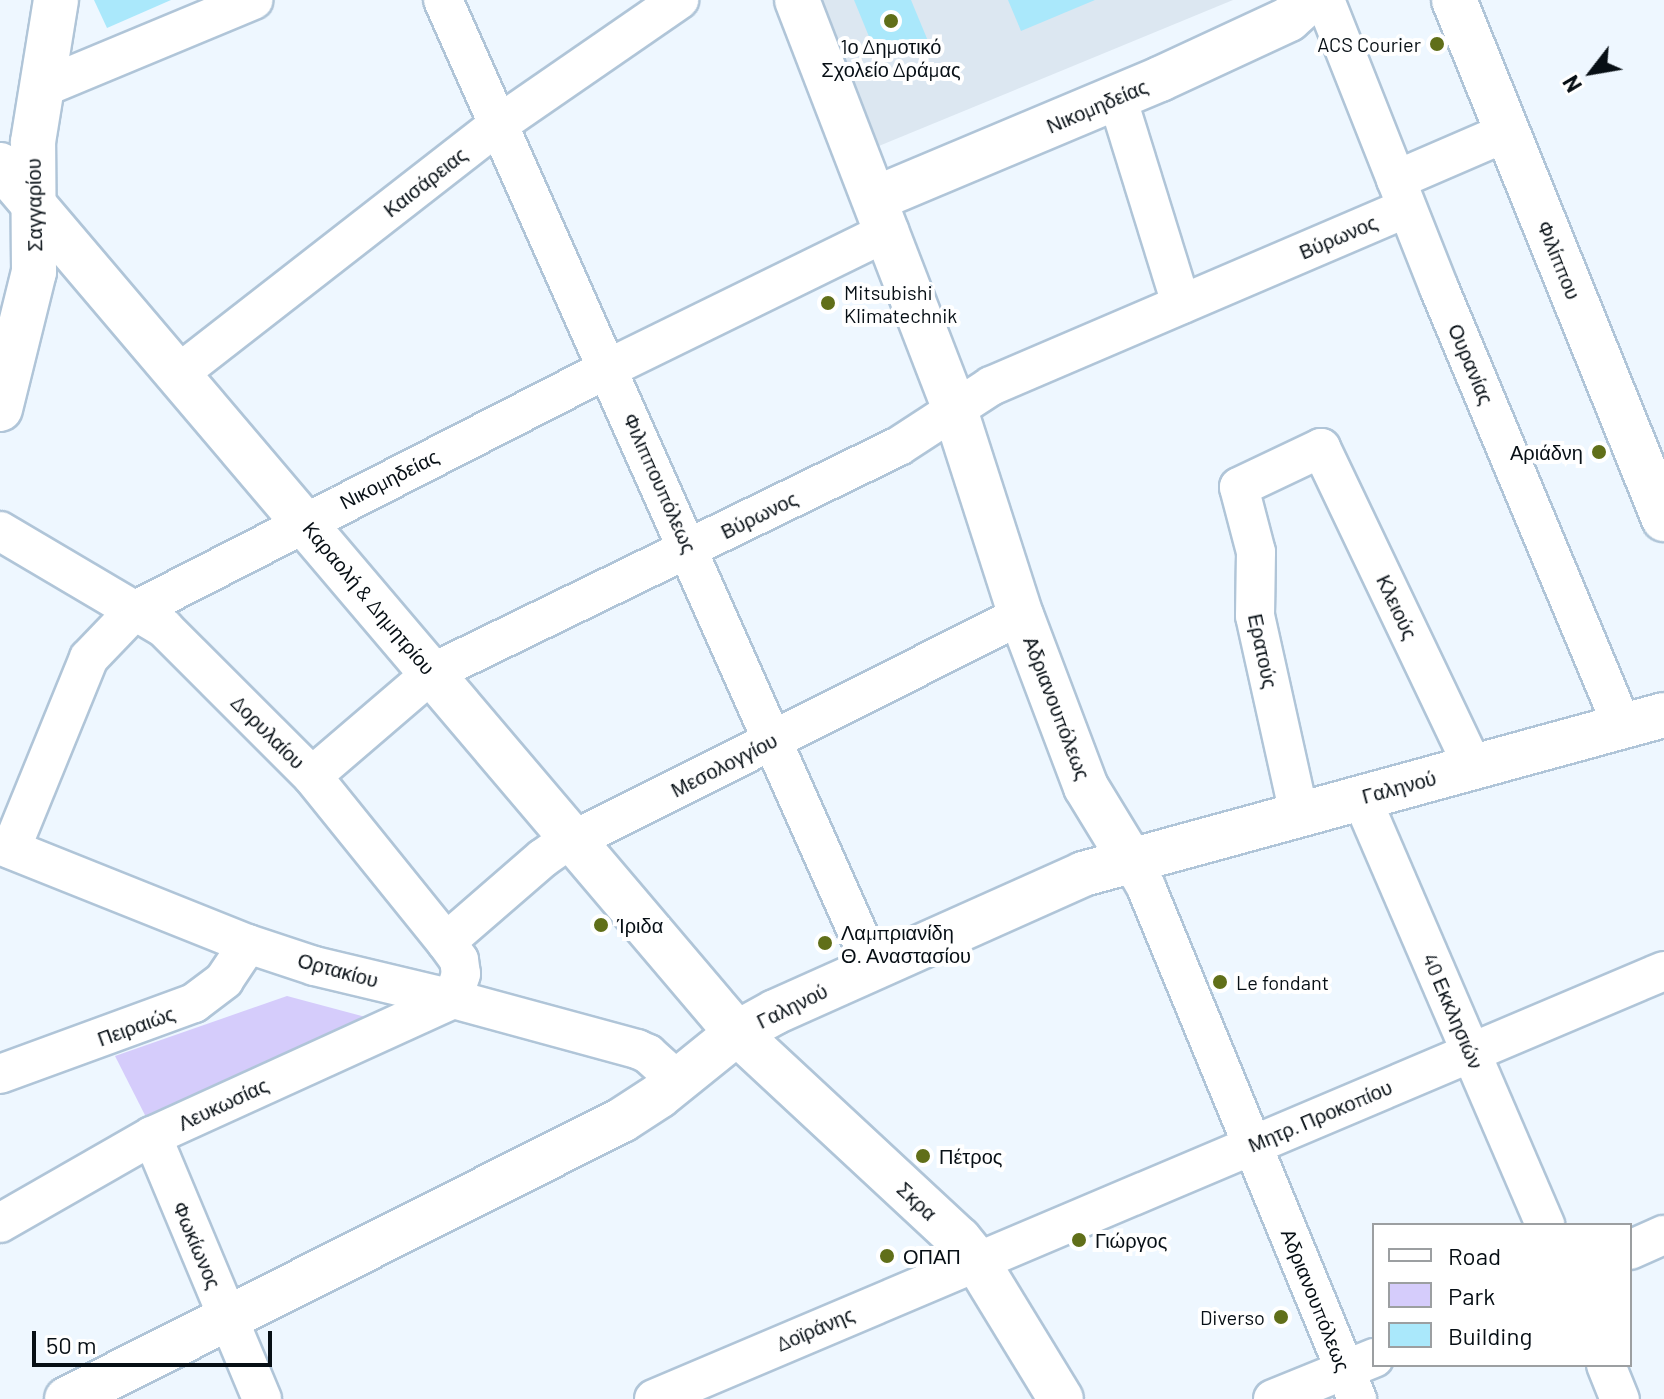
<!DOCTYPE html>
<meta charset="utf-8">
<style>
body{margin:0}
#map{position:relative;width:1664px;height:1399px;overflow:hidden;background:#eef7ff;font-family:Barlow,sans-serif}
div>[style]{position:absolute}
.built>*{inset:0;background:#dce7f1}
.green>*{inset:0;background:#d5ccfb}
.building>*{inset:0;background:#aae8fb}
.roads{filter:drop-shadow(2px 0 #b0c5d8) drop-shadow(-2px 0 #b0c5d8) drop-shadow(0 2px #b0c5d8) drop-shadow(0 -2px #b0c5d8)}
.street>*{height:38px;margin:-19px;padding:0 19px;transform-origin:19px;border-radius:19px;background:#fff}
.secondary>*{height:44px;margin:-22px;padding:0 22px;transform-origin:22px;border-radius:22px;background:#fff}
.dots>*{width:22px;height:22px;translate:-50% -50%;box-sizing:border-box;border:4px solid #fff;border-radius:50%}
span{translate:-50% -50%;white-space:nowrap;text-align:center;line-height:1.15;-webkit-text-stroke:8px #fff;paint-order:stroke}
.poi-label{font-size:20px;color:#070f15}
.right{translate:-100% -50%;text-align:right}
.left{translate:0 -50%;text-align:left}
.street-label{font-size:20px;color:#070f15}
.legend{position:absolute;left:1372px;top:1223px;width:260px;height:144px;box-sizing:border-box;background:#fff;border:2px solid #9c9fa1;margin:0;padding:10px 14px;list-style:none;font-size:24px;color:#070f15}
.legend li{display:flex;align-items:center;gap:16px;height:40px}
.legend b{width:40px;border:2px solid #9c9fa1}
.north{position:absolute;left:1552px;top:32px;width:80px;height:80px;-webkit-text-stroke:6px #fff;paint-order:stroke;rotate:239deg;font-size:22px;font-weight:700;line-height:32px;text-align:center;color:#070f15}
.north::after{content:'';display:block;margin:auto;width:28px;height:36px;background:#070f15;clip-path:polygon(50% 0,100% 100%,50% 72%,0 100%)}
.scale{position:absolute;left:32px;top:1331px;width:240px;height:36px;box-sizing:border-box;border:4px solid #070f15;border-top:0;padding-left:10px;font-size:24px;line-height:28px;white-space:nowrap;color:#070f15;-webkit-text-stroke:6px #fff;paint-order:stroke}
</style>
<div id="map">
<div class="built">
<div style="clip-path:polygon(817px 0,1233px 0,874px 148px)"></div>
</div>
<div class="green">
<div style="clip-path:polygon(287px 996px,373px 1019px,150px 1125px,115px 1056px)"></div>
</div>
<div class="building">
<div style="clip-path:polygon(94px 0,171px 0,107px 28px)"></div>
<div style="clip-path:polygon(854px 0,911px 0,928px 41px,879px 61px)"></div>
<div style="clip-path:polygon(1008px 0,1095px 0,1021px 31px)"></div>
</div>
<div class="roads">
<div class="street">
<div style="left:443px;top:0;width:1058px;rotate:66.03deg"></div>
<div style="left:1325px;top:0;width:310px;rotate:68.4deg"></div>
<div style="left:1439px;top:288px;width:475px;rotate:67.3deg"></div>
<div style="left:42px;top:88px;width:229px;rotate:-22.6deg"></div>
<div style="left:1117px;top:97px;width:217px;rotate:72.8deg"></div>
<div style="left:1396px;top:180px;width:121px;rotate:-23.4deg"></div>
<div style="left:178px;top:374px;width:407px;rotate:-37.9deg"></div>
<div style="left:499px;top:124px;width:219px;rotate:-34.6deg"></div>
<div style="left:0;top:531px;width:191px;rotate:30.6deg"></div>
<div style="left:164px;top:628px;width:209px;rotate:45deg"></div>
<div style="left:312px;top:776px;width:213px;rotate:51.1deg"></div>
<div style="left:446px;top:942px;width:22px;rotate:54deg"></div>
<div style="left:459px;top:960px;width:14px;rotate:82deg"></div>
<div style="left:461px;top:974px;width:26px;rotate:108deg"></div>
<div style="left:453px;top:999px;width:331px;rotate:155.5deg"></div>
<div style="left:152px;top:1136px;width:175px;rotate:150.2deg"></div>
<div style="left:312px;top:776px;width:158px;rotate:-40.6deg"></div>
<div style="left:432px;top:673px;width:519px;rotate:-25.92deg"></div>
<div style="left:899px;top:446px;width:110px;rotate:-33.1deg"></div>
<div style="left:991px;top:386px;width:452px;rotate:-23.2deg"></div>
<div style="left:1361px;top:797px;width:466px;rotate:66.7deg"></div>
<div style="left:1299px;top:814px;width:203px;rotate:-102.5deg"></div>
<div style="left:1255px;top:616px;width:64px;rotate:-89.1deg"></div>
<div style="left:1256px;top:552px;width:67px;rotate:-104.7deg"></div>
<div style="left:1239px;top:487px;width:91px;rotate:-25.4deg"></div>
<div style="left:1321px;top:448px;width:353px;rotate:64.5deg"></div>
<div style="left:0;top:845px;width:267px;rotate:21.8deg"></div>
<div style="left:248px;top:944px;width:70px;rotate:18.4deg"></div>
<div style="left:314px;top:966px;width:143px;rotate:13.4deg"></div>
<div style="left:453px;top:999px;width:191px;rotate:15.2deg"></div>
<div style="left:637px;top:1049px;width:12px;rotate:24deg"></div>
<div style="left:648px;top:1054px;width:40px;rotate:42deg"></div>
<div style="left:11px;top:849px;width:206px;rotate:-67.8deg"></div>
<div style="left:89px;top:658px;width:65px;rotate:-46.2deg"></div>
<div style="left:134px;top:611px;width:534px;rotate:-27.09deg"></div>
<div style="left:609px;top:368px;width:312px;rotate:-26.1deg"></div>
<div style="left:1130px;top:859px;width:32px;rotate:60deg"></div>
<div style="left:1146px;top:887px;width:554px;rotate:67.6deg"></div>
<div style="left:446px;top:942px;width:128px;rotate:-40.9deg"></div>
<div style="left:543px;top:858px;width:35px;rotate:-35deg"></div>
<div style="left:572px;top:838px;width:15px;rotate:-16deg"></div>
<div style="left:586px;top:834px;width:487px;rotate:-26.7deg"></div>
<div style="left:0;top:1074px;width:207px;rotate:-20.1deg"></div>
<div style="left:194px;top:1003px;width:38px;rotate:-37deg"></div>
<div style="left:224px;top:980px;width:43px;rotate:-56.3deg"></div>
<div style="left:152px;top:1136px;width:285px;rotate:67.3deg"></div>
<div style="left:1630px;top:1250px;width:37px;rotate:-24deg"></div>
<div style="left:1606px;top:1365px;width:37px;rotate:68deg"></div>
<div style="left:654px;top:1399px;width:1097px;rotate:-22.97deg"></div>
<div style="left:1273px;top:1399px;width:109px;rotate:-22.1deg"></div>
</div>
<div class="secondary">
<div style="left:797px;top:0;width:439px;rotate:68.9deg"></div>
<div style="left:955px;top:410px;width:215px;rotate:72.2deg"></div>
<div style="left:1021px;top:615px;width:184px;rotate:69.3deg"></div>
<div style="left:1086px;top:787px;width:84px;rotate:58.6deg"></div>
<div style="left:1454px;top:0;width:560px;rotate:67.97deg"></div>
<div style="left:0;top:165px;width:1139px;rotate:49.67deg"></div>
<div style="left:737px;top:1033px;width:303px;rotate:42.9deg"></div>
<div style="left:959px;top:1239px;width:27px;rotate:51deg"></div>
<div style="left:976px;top:1260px;width:163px;rotate:58.6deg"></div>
<div style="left:877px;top:198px;width:307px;rotate:-22.8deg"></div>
<div style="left:1160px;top:79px;width:142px;rotate:-24.9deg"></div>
<div style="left:1289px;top:19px;width:28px;rotate:-42deg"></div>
<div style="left:0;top:409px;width:141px;rotate:-76.1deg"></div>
<div style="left:34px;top:272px;width:130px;rotate:-90.4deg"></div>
<div style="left:33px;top:142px;width:144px;rotate:-80.8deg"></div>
<div style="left:67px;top:1399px;width:621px;rotate:-26.69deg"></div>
<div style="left:622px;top:1120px;width:44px;rotate:-33deg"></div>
<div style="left:659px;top:1096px;width:100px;rotate:-38.9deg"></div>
<div style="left:737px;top:1033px;width:43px;rotate:-28.9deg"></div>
<div style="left:775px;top:1012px;width:338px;rotate:-24.1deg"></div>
<div style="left:1083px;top:874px;width:602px;rotate:-15.31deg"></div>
</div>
</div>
<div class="dots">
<div style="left:891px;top:21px;background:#606f19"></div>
<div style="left:1437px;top:44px;background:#606f19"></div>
<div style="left:828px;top:303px;background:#606f19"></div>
<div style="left:1599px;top:452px;background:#606f19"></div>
<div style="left:601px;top:925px;background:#606f19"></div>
<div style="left:825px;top:943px;background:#606f19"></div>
<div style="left:1220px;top:982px;background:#606f19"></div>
<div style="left:923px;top:1156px;background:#606f19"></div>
<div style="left:1079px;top:1240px;background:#606f19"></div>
<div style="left:887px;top:1256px;background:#606f19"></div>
<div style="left:1281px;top:1317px;background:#606f19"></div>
</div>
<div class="poi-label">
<span class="right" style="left:1421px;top:44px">ACS Courier</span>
<span style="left:891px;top:58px">1ο Δημοτικό<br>Σχολείο Δράμας</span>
<span class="left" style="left:844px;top:304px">Mitsubishi<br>Klimatechnik</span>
<span class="right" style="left:1583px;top:452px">Αριάδνη</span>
<span class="left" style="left:617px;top:925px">Ίριδα</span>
<span class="left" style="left:841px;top:944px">Λαμπριανίδη<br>Θ. Αναστασίου</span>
<span class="left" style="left:1236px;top:982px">Le fondant</span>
<span class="left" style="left:939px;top:1156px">Πέτρος</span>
<span class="left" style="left:1095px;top:1240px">Γιώργος</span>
<span class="left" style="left:903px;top:1256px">ΟΠΑΠ</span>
<span class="right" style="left:1265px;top:1317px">Diverso</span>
</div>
<div class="street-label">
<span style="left:1097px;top:106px;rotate:-23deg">Νικομηδείας</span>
<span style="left:425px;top:182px;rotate:-38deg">Καισάρειας</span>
<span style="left:34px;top:205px;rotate:-91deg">Σαγγαρίου</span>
<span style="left:1338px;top:237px;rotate:-23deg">Βύρωνος</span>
<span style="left:1559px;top:260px;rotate:68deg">Φιλίππου</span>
<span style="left:1471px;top:364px;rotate:67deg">Ουρανίας</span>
<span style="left:389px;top:479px;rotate:-27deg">Νικομηδείας</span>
<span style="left:660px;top:483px;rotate:66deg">Φιλιππουπόλεως</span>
<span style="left:759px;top:515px;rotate:-26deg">Βύρωνος</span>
<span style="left:369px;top:598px;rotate:50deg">Καραολή &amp; Δημητρίου</span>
<span style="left:1397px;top:607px;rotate:65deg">Κλειούς</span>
<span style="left:1263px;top:651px;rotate:78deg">Ερατούς</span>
<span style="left:1057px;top:708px;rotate:69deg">Αδριανουπόλεως</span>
<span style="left:268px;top:732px;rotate:45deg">Δορυλαίου</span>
<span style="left:724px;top:765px;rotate:-27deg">Μεσολογγίου</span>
<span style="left:1399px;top:787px;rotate:-15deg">Γαληνού</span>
<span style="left:338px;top:970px;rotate:15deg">Ορτακίου</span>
<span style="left:792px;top:1006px;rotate:-26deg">Γαληνού</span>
<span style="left:1453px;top:1011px;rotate:67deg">40 Εκκλησιών</span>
<span style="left:136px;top:1026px;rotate:-20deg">Πειραιώς</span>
<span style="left:223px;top:1104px;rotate:-25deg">Λευκωσίας</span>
<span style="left:1320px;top:1116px;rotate:-23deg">Μητρ. Προκοπίου</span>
<span style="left:917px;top:1201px;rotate:43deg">Σκρα</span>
<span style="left:197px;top:1245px;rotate:67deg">Φωκίωνος</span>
<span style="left:1316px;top:1300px;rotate:68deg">Αδριανουπόλεως</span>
<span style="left:815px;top:1329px;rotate:-23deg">Δοϊράνης</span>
</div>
<ul class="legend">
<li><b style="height:10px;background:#fff"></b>Road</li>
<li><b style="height:22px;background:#d5ccfb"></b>Park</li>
<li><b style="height:22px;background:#aae8fb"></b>Building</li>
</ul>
<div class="north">N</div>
<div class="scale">50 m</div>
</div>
